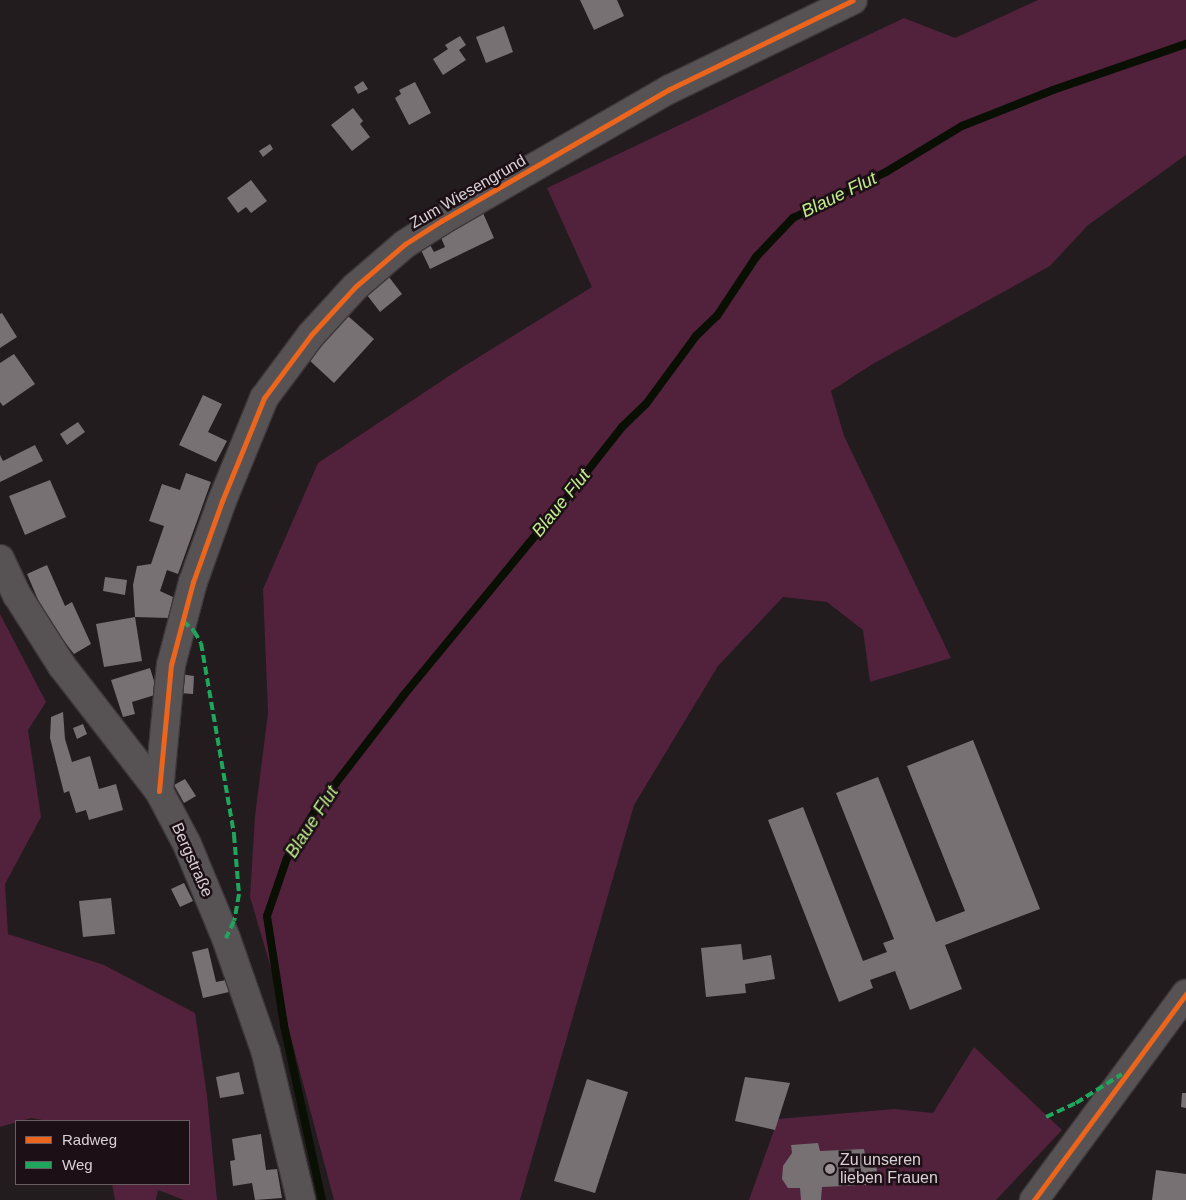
<!DOCTYPE html>
<meta charset="utf-8">
<style>
body{margin:0}
#map{position:relative;width:1186px;height:1200px;overflow:hidden;background:#221c1f;font-family:Helvetica,sans-serif}
div>[style]{position:absolute}
.green>*{inset:0;background:#52213c}
.stream>*{height:8px;margin:-4px;padding:0 4px;transform-origin:4px;border-radius:4px;background:#090f03}
.building>*{inset:0;background:#777174}
.roads{filter:drop-shadow(1px 0 #3c373a) drop-shadow(-1px 0 #3c373a) drop-shadow(0 1px #3c373a) drop-shadow(0 -1px #3c373a)}
.street>*{height:28px;margin:-14px;padding:0 14px;transform-origin:14px;border-radius:14px;background:#575355}
.secondary>*{height:28px;margin:-14px;padding:0 14px;transform-origin:14px;border-radius:14px;background:#575355}
.quiet>*{height:4px;margin-top:-2px;transform-origin:0;background:repeating-linear-gradient(90deg,#20a55d 0 8px,transparent 0 12px)}
.cycleway>*{height:5px;margin:-2.5px;padding:0 2.5px;transform-origin:2.5px;border-radius:2.5px;background:#eb651d}
.dots>*{width:14px;height:14px;translate:-50% -50%;box-sizing:border-box;border:2px solid #1c1016;border-radius:50%}
span{translate:-50% -50%;white-space:nowrap;text-align:center;line-height:1.15;-webkit-text-stroke:5px #1c1016;paint-order:stroke}
.street-label{font-size:16px;color:#dad1d5}
.poi-label{font-size:16px;color:#dad1d5}
.left{translate:0 -50%;text-align:left}
.water-label{font-size:18px;color:#bfee8b;font-style:italic}
.legend{position:absolute;left:15px;top:1120px;width:175px;height:65px;box-sizing:border-box;background:#1c1016;border:1px solid #685d62;margin:0;padding:6px 9px;list-style:none;font-size:15px;color:#dad1d5}
.legend li{display:flex;align-items:center;gap:10px;height:25px}
.legend b{width:25px;border:1px solid #685d62}
</style>
<div id="map">
<div class="green">
<div style="clip-path:polygon(1038px 0,1186px 0,1186px 155px,1088px 225px,1050px 266px,871px 365px,831px 391px,844px 436px,951px 658px,870px 682px,863px 630px,827px 602px,783px 597px,718px 666px,634px 805px,520px 1200px,334px 1200px,286px 1019px,250px 897px,255px 816px,268px 713px,263px 589px,318px 463px,458px 370px,592px 287px,547px 188px,904px 18px,955px 38px)"></div>
<div style="clip-path:polygon(0 614px,46px 702px,28px 730px,41px 817px,5px 884px,8px 934px,104px 965px,195px 1013px,207px 1096px,217px 1200px,184px 1200px,158px 1190px,156px 1200px,115px 1200px,112px 1184px,189px 1184px,189px 1121px,48px 1121px,31px 1118px,0 1127px)"></div>
<div style="clip-path:polygon(974px 1047px,1062px 1130px,996px 1200px,749px 1200px,778px 1119px,894px 1109px,933px 1113px)"></div>
</div>
<div class="stream">
<div style="left:322px;top:1200px;width:179px;rotate:-102.3deg"></div>
<div style="left:284px;top:1025px;width:110px;rotate:-98.9deg"></div>
<div style="left:267px;top:916px;width:61px;rotate:-71deg"></div>
<div style="left:287px;top:858px;width:57px;rotate:-59.4deg"></div>
<div style="left:316px;top:809px;width:143px;rotate:-52.4deg"></div>
<div style="left:403px;top:696px;width:258px;rotate:-50.5deg"></div>
<div style="left:567px;top:497px;width:89px;rotate:-51.8deg"></div>
<div style="left:622px;top:427px;width:33px;rotate:-44deg"></div>
<div style="left:646px;top:404px;width:84px;rotate:-53.7deg"></div>
<div style="left:696px;top:336px;width:29px;rotate:-44deg"></div>
<div style="left:717px;top:316px;width:71px;rotate:-56.5deg"></div>
<div style="left:756px;top:257px;width:54px;rotate:-46.5deg"></div>
<div style="left:793px;top:218px;width:104px;rotate:-26.3deg"></div>
<div style="left:886px;top:172px;width:89px;rotate:-31.2deg"></div>
<div style="left:962px;top:126px;width:98px;rotate:-21.6deg"></div>
<div style="left:1053px;top:90px;width:141px;rotate:-19.1deg"></div>
</div>
<div class="building">
<div style="clip-path:polygon(580px 0,617px 0,624px 16px,594px 30px)"></div>
<div style="clip-path:polygon(504px 26px,513px 52px,486px 63px,476px 37px)"></div>
<div style="clip-path:polygon(460px 36px,466px 45px,459px 50px,466px 60px,443px 75px,433px 59px,448px 49px,445px 45px)"></div>
<div style="clip-path:polygon(363px 81px,368px 89px,358px 94px,354px 87px)"></div>
<div style="clip-path:polygon(415px 82px,431px 113px,409px 125px,395px 98px,401px 94px,399px 90px)"></div>
<div style="clip-path:polygon(353px 108px,363px 121px,360px 124px,370px 137px,352px 151px,331px 125px)"></div>
<div style="clip-path:polygon(270px 144px,273px 149px,263px 157px,259px 151px)"></div>
<div style="clip-path:polygon(251px 180px,267px 201px,251px 213px,246px 207px,238px 213px,227px 198px)"></div>
<div style="clip-path:polygon(483px 213px,494px 238px,430px 269px,420px 248px,429px 243px,434px 252px,445px 247px,439px 233px)"></div>
<div style="clip-path:polygon(389px 277px,402px 294px,380px 312px,367px 295px)"></div>
<div style="clip-path:polygon(2px 313px,17px 337px,0 348px,0 314px)"></div>
<div style="clip-path:polygon(348px 316px,374px 339px,334px 383px,308px 359px)"></div>
<div style="clip-path:polygon(14px 354px,35px 384px,3px 406px,0 402px,0 363px)"></div>
<div style="clip-path:polygon(203px 395px,222px 404px,208px 432px,227px 441px,216px 462px,179px 445px)"></div>
<div style="clip-path:polygon(78px 422px,85px 432px,67px 445px,60px 434px)"></div>
<div style="clip-path:polygon(35px 445px,43px 461px,0 482px,0 455px,3px 461px)"></div>
<div style="clip-path:polygon(186px 473px,211px 482px,178px 574px,167px 570px,160px 591px,173px 597px,169px 618px,135px 617px,133px 585px,137px 566px,151px 564px,164px 526px,149px 521px,162px 484px,180px 490px)"></div>
<div style="clip-path:polygon(50px 480px,66px 517px,25px 535px,9px 496px)"></div>
<div style="clip-path:polygon(47px 565px,65px 606px,72px 602px,91px 644px,74px 654px,64px 641px,57px 644px,27px 574px)"></div>
<div style="clip-path:polygon(105px 577px,127px 580px,125px 595px,103px 591px)"></div>
<div style="clip-path:polygon(135px 617px,142px 661px,104px 667px,96px 624px)"></div>
<div style="clip-path:polygon(150px 668px,158px 694px,132px 702px,135px 714px,123px 717px,111px 680px)"></div>
<div style="clip-path:polygon(180px 674px,194px 676px,193px 694px,179px 693px)"></div>
<div style="clip-path:polygon(63px 712px,65px 739px,72px 762px,90px 756px,99px 789px,116px 784px,123px 810px,89px 820px,86px 810px,76px 813px,69px 791px,64px 793px,50px 738px,51px 717px)"></div>
<div style="clip-path:polygon(83px 724px,87px 734px,77px 739px,73px 728px)"></div>
<div style="clip-path:polygon(973px 740px,1040px 909px,945px 945px,962px 989px,910px 1010px,895px 971px,870px 980px,873px 988px,839px 1002px,768px 820px,803px 807px,863px 961px,887px 952px,883px 943px,894px 939px,836px 793px,878px 777px,936px 922px,965px 911px,907px 766px)"></div>
<div style="clip-path:polygon(185px 779px,196px 796px,184px 803px,174px 785px)"></div>
<div style="clip-path:polygon(184px 883px,193px 901px,180px 907px,171px 889px)"></div>
<div style="clip-path:polygon(111px 898px,115px 934px,83px 937px,79px 901px)"></div>
<div style="clip-path:polygon(741px 944px,743px 960px,771px 955px,775px 979px,745px 984px,746px 993px,706px 997px,701px 948px)"></div>
<div style="clip-path:polygon(208px 948px,216px 982px,226px 980px,229px 992px,203px 998px,192px 952px)"></div>
<div style="clip-path:polygon(239px 1072px,244px 1094px,220px 1098px,216px 1077px)"></div>
<div style="clip-path:polygon(745px 1077px,790px 1083px,775px 1130px,735px 1121px)"></div>
<div style="clip-path:polygon(587px 1079px,628px 1092px,595px 1193px,554px 1181px)"></div>
<div style="clip-path:polygon(1182px 1093px,1186px 1093px,1186px 1108px,1181px 1107px)"></div>
<div style="clip-path:polygon(261px 1134px,266px 1170px,277px 1169px,282px 1198px,255px 1200px,252px 1183px,233px 1186px,230px 1161px,235px 1160px,232px 1139px)"></div>
<div style="clip-path:polygon(818px 1143px,820px 1151px,864px 1149px,866px 1159px,876px 1159px,877px 1173px,866px 1174px,866px 1185px,822px 1187px,821px 1200px,801px 1200px,800px 1188px,788px 1188px,782px 1179px,783px 1166px,792px 1153px,791px 1145px)"></div>
<div style="clip-path:polygon(1156px 1170px,1186px 1174px,1186px 1200px,1152px 1200px)"></div>
</div>
<div class="roads">
<div class="street">
<div style="left:159px;top:791px;width:127px;rotate:-84.6deg"></div>
<div style="left:171px;top:665px;width:86px;rotate:-75.2deg"></div>
<div style="left:193px;top:582px;width:86px;rotate:-70.3deg"></div>
<div style="left:222px;top:501px;width:111px;rotate:-67.8deg"></div>
<div style="left:264px;top:398px;width:79px;rotate:-53.3deg"></div>
<div style="left:311px;top:335px;width:65px;rotate:-47.5deg"></div>
<div style="left:355px;top:287px;width:66px;rotate:-40.7deg"></div>
<div style="left:405px;top:244px;width:43px;rotate:-32.6deg"></div>
<div style="left:441px;top:221px;width:264px;rotate:-30deg"></div>
<div style="left:670px;top:89px;width:203px;rotate:-25.9deg"></div>
<div style="left:1034px;top:1200px;width:256px;rotate:-53.6deg"></div>
</div>
<div class="secondary">
<div style="left:0;top:559px;width:40px;rotate:65deg"></div>
<div style="left:17px;top:595px;width:84px;rotate:57.6deg"></div>
<div style="left:62px;top:666px;width:158px;rotate:52.2deg"></div>
<div style="left:159px;top:791px;width:60px;rotate:62.2deg"></div>
<div style="left:187px;top:844px;width:102px;rotate:67.5deg"></div>
<div style="left:226px;top:938px;width:122px;rotate:70.8deg"></div>
<div style="left:266px;top:1053px;width:151px;rotate:76.6deg"></div>
</div>
</div>
<div class="quiet">
<div style="left:183px;top:621px;width:15px;rotate:42deg"></div>
<div style="left:194px;top:631px;width:14px;rotate:60deg"></div>
<div style="left:201px;top:643px;width:195px;rotate:80.2deg"></div>
<div style="left:234px;top:835px;width:59px;rotate:85.2deg"></div>
<div style="left:239px;top:894px;width:27px;rotate:100deg"></div>
<div style="left:234px;top:921px;width:19px;rotate:115deg"></div>
<div style="left:1046px;top:1117px;width:33px;rotate:-25deg"></div>
<div style="left:1076px;top:1103px;width:54px;rotate:-32.2deg"></div>
</div>
<div class="cycleway">
<div style="left:159px;top:791px;width:127px;rotate:-84.6deg"></div>
<div style="left:171px;top:665px;width:86px;rotate:-75.2deg"></div>
<div style="left:193px;top:582px;width:86px;rotate:-70.3deg"></div>
<div style="left:222px;top:501px;width:111px;rotate:-67.8deg"></div>
<div style="left:264px;top:398px;width:79px;rotate:-53.3deg"></div>
<div style="left:311px;top:335px;width:65px;rotate:-47.5deg"></div>
<div style="left:355px;top:287px;width:66px;rotate:-40.7deg"></div>
<div style="left:405px;top:244px;width:43px;rotate:-32.6deg"></div>
<div style="left:441px;top:221px;width:264px;rotate:-30deg"></div>
<div style="left:670px;top:89px;width:203px;rotate:-25.9deg"></div>
<div style="left:1034px;top:1200px;width:256px;rotate:-53.6deg"></div>
</div>
<div class="dots">
<div style="left:830px;top:1169px;background:#9a9295"></div>
</div>
<div class="street-label">
<span style="left:468px;top:192px;rotate:-30deg">Zum Wiesengrund</span>
<span style="left:192px;top:860px;rotate:66deg">Bergstraße</span>
</div>
<div class="poi-label">
<span class="left" style="left:840px;top:1169px">Zu unseren<br>lieben Frauen</span>
</div>
<div class="water-label">
<span style="left:839px;top:195px;rotate:-26deg">Blaue Flut</span>
<span style="left:561px;top:503px;rotate:-51deg">Blaue Flut</span>
<span style="left:312px;top:822px;rotate:-57deg">Blaue Flut</span>
</div>
<ul class="legend">
<li><b style="height:6px;background:#eb651d"></b>Radweg</li>
<li><b style="height:6px;background:#20a55d"></b>Weg</li>
</ul>
</div>
